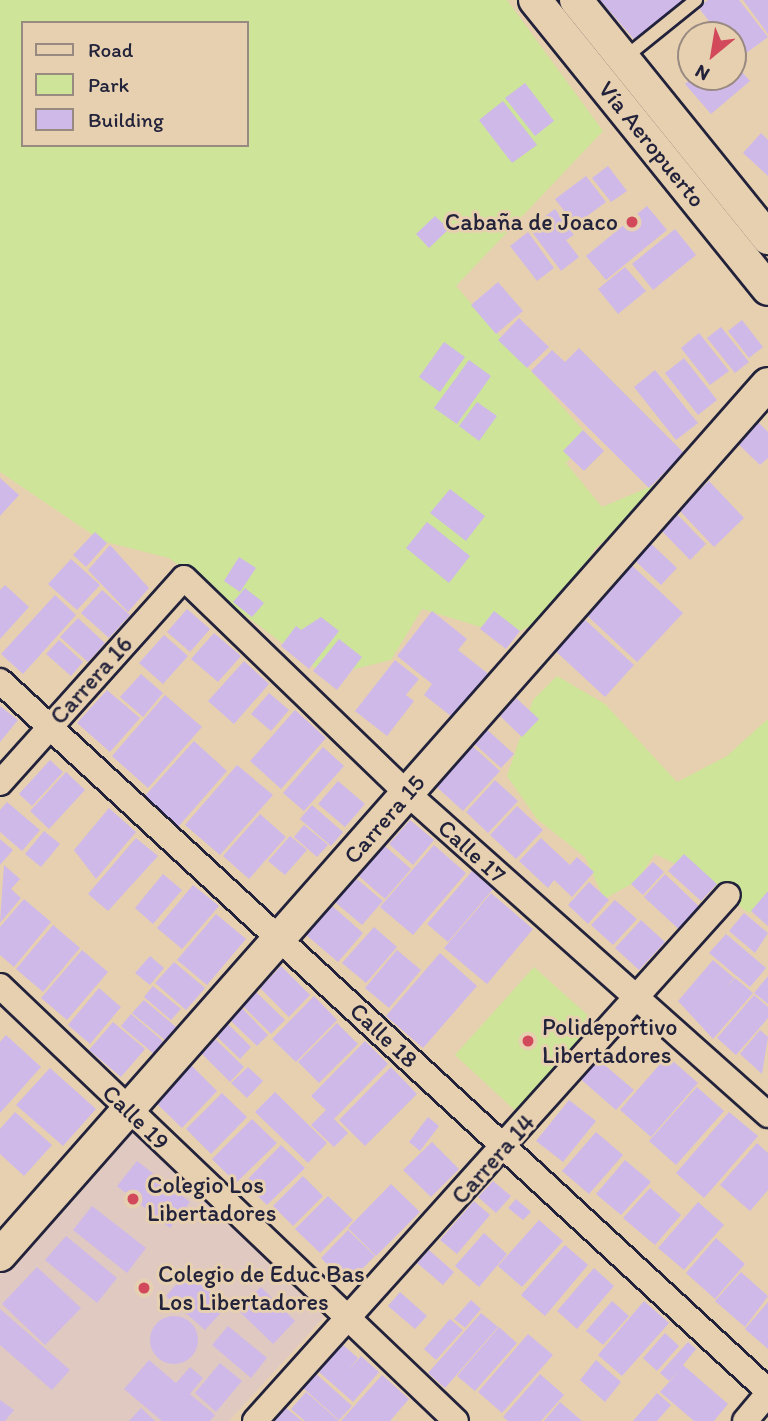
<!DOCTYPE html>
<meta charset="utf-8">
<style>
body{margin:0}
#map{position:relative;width:768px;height:1421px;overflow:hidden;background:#e7d0b0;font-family:Itim,sans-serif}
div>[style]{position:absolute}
.built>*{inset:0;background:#e0c9c1}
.green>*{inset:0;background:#cde499}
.building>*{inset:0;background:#cfb9e9}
.round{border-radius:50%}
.roads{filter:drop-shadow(2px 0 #22223b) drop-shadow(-2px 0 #22223b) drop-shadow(0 2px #22223b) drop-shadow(0 -2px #22223b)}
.service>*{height:12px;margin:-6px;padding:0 6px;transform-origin:6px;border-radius:6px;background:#e7d0b0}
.minor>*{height:24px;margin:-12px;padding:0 12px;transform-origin:12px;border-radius:12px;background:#e7d0b0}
.tertiary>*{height:32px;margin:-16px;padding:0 16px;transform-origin:16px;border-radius:16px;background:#e7d0b0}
.dots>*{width:19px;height:19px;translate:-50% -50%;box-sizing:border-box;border:4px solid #e7d0b0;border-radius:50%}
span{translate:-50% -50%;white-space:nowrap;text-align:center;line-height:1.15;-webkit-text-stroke:6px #e7d0b0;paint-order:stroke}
.street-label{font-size:24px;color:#22223b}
.poi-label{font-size:24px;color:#22223b}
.right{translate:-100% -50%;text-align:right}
.left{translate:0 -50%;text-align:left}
.legend{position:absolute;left:21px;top:21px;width:228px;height:126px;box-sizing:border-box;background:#e7d0b0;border:2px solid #988a81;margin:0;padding:9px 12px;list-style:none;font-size:21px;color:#22223b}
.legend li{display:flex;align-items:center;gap:14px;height:35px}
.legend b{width:35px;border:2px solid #988a81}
.north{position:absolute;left:677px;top:21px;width:70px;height:70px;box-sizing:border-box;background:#e7d0b0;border:2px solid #988a81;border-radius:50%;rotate:210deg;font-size:19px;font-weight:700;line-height:28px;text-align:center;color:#22223b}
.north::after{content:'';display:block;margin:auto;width:24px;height:32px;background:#d1495b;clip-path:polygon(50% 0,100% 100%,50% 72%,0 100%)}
</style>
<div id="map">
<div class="built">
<div style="clip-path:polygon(126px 1123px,324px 1317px,229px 1421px,0 1421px,0 1275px)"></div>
</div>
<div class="green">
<div style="clip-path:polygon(evenodd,0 0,507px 0,603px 131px,456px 286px,589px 437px,566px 463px,602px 507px,673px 477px,595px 549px,551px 615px,510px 636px,422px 609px,391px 660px,326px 676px,169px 558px,102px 541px,0 472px,0 0,23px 23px,247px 23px,247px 145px,23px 145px,23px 23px)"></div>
<div style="clip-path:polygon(557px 676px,605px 704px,677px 782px,727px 756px,768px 719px,768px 905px,749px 913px,692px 872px,655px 854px,637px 881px,604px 899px,585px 857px,537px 819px,507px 776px,533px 700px)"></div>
<div style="clip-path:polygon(534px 967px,602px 1028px,521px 1116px,455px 1055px)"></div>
</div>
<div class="building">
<div style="clip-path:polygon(600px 0,689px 0,638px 44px)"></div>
<div style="clip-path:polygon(708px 0,739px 0,768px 37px,738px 59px,733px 35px,720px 35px,698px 7px)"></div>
<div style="clip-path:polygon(743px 0,768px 0,768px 34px)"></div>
<div style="clip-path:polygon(733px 62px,750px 81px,711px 114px,685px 84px,693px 77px,733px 77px)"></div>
<div style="clip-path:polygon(525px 83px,554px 121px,535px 136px,505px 98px)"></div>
<div style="clip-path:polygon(503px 101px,537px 145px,512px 163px,479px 120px)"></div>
<div style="clip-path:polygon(761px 133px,768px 140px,768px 176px,743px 153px)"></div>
<div style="clip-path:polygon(608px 166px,627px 191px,611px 202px,592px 178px)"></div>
<div style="clip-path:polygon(586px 176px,606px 202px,575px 225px,555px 199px)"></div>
<div style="clip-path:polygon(647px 206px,667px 230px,606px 280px,586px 256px)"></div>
<div style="clip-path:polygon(555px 209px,574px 235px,566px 240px,579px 257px,561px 271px,529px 228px)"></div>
<div style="clip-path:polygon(435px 216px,449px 229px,429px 248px,416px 234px)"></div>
<div style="clip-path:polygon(675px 229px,696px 255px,653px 290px,632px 264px)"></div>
<div style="clip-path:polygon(528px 232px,554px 268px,537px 281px,510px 246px)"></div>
<div style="clip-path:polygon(625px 267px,646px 291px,618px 314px,598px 289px)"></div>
<div style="clip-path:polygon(498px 282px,523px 311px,496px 334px,471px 305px)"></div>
<div style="clip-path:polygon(519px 318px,549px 347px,527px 368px,498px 340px)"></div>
<div style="clip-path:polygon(742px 320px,763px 347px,749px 358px,728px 331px)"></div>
<div style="clip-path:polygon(721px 327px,749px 362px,735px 373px,707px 338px)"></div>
<div style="clip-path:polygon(699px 333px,729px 371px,710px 385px,681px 348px)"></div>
<div style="clip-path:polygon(444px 342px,465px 357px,440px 392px,419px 377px)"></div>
<div style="clip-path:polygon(579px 348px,684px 453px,649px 488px,531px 371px,552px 350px,565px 362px)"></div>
<div style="clip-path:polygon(684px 358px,717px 400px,698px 415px,665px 373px)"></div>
<div style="clip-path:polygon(469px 360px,491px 376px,457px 424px,434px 408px)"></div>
<div style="clip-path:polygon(655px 370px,698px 423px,676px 440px,634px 387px)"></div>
<div style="clip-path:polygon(477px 402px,497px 416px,479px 441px,459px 426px)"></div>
<div style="clip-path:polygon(756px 420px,768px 432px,768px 458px,760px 465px,735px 441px)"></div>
<div style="clip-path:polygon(583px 430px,604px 451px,584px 471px,563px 451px)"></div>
<div style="clip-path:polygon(0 478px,19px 495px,0 516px)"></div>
<div style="clip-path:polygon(709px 481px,744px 518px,714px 547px,679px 510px)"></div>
<div style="clip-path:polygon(450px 489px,485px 516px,466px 541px,430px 513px)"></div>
<div style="clip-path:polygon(672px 509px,706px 544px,690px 560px,656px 525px)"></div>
<div style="clip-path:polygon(427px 522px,470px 556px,449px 583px,406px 548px)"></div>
<div style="clip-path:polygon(95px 532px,107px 543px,86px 567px,73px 555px)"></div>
<div style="clip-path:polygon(646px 539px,677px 568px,661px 585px,630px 556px)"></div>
<div style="clip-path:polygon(110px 545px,149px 588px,128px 612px,88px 570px)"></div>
<div style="clip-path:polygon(239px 557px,256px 568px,240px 592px,224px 581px)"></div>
<div style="clip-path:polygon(71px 559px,100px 585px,77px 610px,48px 584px)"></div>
<div style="clip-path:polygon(625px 559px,683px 613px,637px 662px,579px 608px)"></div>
<div style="clip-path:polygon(5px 585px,29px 607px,0 639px,0 590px)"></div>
<div style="clip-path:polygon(245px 588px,264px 603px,252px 617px,233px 602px)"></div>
<div style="clip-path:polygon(102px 590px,130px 615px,109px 638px,81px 613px)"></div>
<div style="clip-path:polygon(55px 595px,76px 615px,23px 674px,1px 654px)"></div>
<div style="clip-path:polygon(187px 609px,210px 629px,190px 652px,167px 632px)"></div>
<div style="clip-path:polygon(432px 611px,467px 639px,458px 650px,491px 676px,456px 720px,424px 695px,432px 684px,397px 656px)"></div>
<div style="clip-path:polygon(494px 611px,520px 631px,506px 649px,480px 629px)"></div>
<div style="clip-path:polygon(580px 615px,634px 665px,605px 697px,550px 646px)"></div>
<div style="clip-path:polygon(321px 617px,339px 631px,309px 669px,281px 646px,296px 626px,301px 630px)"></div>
<div style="clip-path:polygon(78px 618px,105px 643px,88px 662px,60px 637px)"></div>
<div style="clip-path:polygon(214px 633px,241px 656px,218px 682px,191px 659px)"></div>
<div style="clip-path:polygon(164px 635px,188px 656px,163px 684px,139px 663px)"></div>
<div style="clip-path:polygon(339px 639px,362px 657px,337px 690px,313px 671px)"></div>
<div style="clip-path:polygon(59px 640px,83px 662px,71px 676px,46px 654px)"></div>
<div style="clip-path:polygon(395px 660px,419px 679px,406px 695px,414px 701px,387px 736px,355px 711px)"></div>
<div style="clip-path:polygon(244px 661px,269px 684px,234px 724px,208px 701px)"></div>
<div style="clip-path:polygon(141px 674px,163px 693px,143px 717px,120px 697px)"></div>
<div style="clip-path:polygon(107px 690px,140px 718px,110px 752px,77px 723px)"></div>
<div style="clip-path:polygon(269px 693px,289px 710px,271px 731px,251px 714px)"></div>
<div style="clip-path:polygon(165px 695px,202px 727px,148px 788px,112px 756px)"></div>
<div style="clip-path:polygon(516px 698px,539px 719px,522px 737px,500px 716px)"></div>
<div style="clip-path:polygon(0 706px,18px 720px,0 742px)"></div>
<div style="clip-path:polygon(295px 710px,326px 738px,281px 789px,250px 761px)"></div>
<div style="clip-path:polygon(482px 725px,514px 754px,501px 768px,469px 739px)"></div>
<div style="clip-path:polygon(194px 741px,227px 771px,178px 827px,143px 798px)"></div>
<div style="clip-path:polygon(467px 741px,500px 771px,463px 811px,430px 781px)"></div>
<div style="clip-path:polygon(323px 747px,344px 766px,304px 811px,283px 793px)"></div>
<div style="clip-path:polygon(50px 760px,63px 772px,32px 806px,19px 794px)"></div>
<div style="clip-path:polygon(237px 765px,273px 795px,220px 855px,185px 825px)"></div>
<div style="clip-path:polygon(66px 772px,85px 790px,49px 829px,30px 811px)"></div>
<div style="clip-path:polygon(495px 780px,518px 801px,488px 833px,466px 812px)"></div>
<div style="clip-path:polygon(338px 781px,365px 804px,345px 827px,318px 804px)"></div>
<div style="clip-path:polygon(7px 802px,40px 830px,22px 851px,0 832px,0 810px)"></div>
<div style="clip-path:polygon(312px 805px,343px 832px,331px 846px,300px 819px)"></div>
<div style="clip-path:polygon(517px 806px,543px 830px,516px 859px,490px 835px)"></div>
<div style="clip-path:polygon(109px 808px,136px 832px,96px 879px,74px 850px)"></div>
<div style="clip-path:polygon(260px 814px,286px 837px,249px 879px,223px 856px)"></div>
<div style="clip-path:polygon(410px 820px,434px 840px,413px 865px,389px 844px)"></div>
<div style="clip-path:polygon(304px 825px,328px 845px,317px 857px,294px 837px)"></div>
<div style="clip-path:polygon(44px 831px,60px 844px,41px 867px,25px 854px)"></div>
<div style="clip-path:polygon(290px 836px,307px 850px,285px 875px,268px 861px)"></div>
<div style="clip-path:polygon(136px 838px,158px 856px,108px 911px,88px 894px)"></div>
<div style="clip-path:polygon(541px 838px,570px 865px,577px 857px,594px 872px,572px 897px,554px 880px,548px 888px,519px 861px)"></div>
<div style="clip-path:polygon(0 839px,13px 850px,0 865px)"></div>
<div style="clip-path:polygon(378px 840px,411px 869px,385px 899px,352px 870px)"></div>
<div style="clip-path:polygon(434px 845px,466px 873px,413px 935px,380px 907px)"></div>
<div style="clip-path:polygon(684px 854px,717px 884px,701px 901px,668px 871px)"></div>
<div style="clip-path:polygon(653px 862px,664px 872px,643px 895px,631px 884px)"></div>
<div style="clip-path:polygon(4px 865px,20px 879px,11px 889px,21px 898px,0 923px)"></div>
<div style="clip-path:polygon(472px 871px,493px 889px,448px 942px,427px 924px)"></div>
<div style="clip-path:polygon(163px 874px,182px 890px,153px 924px,135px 908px)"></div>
<div style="clip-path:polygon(351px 874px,383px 901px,362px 925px,330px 898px)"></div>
<div style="clip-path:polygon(665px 874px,704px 911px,684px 934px,644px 897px)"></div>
<div style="clip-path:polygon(589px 882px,609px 900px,588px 924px,568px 905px)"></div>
<div style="clip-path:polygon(193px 885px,219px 906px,182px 949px,157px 928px)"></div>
<div style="clip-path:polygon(768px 891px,768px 926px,751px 911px)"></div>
<div style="clip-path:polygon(491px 893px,533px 929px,487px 984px,444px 948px)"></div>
<div style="clip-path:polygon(24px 899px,51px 922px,14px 967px,0 955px,0 927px)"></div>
<div style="clip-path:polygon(615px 900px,637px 919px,613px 945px,591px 925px)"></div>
<div style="clip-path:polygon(330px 904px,363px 933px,338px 962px,305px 934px)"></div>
<div style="clip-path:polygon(744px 913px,768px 933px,755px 953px,729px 931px)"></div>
<div style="clip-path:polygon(216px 914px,246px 939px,207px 985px,177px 960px)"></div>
<div style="clip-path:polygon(641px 920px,665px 942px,639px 970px,615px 948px)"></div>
<div style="clip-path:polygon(53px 925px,80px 948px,43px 992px,16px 969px)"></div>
<div style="clip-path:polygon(374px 927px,397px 947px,366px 983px,342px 963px)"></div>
<div style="clip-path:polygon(726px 934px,766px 968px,750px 987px,709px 953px)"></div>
<div style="clip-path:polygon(82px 950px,108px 972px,67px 1020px,41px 998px)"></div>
<div style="clip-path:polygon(397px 950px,421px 970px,389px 1008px,365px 988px)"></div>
<div style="clip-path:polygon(440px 953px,477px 986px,423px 1048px,386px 1016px)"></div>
<div style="clip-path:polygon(150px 956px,164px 968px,150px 985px,135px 973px)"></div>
<div style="clip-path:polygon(713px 960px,734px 978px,725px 989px,735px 978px,753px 993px,713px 1039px,678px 1001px)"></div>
<div style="clip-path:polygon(174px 962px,205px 988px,186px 1010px,155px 983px)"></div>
<div style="clip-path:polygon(281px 966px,310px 995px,289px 1017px,260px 988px)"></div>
<div style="clip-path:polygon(768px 976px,768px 1004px,754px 993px)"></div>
<div style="clip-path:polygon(153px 986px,181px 1009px,171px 1020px,144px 997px)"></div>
<div style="clip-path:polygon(99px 988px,121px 1007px,90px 1044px,68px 1025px)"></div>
<div style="clip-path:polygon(256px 992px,285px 1020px,271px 1034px,242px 1005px)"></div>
<div style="clip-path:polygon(754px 995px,768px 1007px,768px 1018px,736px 1055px,717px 1038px)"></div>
<div style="clip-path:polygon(314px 996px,337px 1020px,296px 1062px,272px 1039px)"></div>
<div style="clip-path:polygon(144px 1000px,176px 1027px,165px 1040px,132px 1013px)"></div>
<div style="clip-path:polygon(240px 1006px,268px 1035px,257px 1046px,228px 1018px)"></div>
<div style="clip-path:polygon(131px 1014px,164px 1042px,154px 1054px,121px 1026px)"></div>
<div style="clip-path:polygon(225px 1021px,251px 1047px,240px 1059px,213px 1033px)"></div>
<div style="clip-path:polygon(113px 1022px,145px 1049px,121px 1077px,89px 1050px)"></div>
<div style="clip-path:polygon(337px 1023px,358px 1044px,319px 1083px,298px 1062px)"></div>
<div style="clip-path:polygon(760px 1030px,768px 1037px,762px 1074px,740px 1054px)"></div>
<div style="clip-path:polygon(6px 1035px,41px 1067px,0 1113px,0 1042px)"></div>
<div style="clip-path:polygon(211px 1035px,244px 1067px,230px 1082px,197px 1049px)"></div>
<div style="clip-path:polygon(365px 1041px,388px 1064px,334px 1119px,348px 1133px,334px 1147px,311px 1125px,326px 1110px,311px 1096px)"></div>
<div style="clip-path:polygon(594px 1056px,634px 1090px,616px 1110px,577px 1076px)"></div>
<div style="clip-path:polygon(667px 1056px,698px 1083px,651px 1137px,620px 1110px)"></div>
<div style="clip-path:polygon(186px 1060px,217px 1091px,182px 1128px,150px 1097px)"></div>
<div style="clip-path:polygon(248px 1067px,263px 1081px,247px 1098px,231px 1083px)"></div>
<div style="clip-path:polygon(391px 1067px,417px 1094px,365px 1146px,339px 1120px)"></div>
<div style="clip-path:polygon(50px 1068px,96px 1109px,63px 1146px,16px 1105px)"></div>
<div style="clip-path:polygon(697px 1087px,724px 1111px,676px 1165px,649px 1141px)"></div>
<div style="clip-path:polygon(275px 1092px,327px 1143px,308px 1163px,255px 1112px)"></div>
<div style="clip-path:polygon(222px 1093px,247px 1117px,211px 1154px,186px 1129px)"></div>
<div style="clip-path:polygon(569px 1100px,596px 1121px,563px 1162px,536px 1141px)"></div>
<div style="clip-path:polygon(15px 1112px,52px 1145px,24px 1176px,0 1154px,0 1129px)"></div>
<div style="clip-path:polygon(729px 1112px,758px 1136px,704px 1198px,676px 1173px)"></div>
<div style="clip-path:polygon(428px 1117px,439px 1126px,420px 1151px,409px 1142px)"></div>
<div style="clip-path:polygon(252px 1119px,277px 1143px,236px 1183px,212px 1159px)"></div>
<div style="clip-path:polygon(596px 1132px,623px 1155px,589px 1194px,562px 1171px)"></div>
<div style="clip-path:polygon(432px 1142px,459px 1169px,431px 1197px,403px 1170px)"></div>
<div style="clip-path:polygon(757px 1143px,768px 1153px,768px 1190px,750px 1211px,720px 1185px)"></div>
<div style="clip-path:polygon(281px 1145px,305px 1168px,267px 1205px,244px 1183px)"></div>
<div style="clip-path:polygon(625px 1160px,651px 1182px,621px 1215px,596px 1194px)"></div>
<div style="clip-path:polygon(137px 1161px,190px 1202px,170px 1228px,117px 1186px)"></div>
<div style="clip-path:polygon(303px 1176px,323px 1196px,293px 1226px,273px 1206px)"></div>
<div style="clip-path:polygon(493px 1181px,511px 1196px,496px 1213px,478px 1197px)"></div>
<div style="clip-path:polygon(391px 1184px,420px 1212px,376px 1256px,348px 1228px)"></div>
<div style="clip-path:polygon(650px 1188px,681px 1215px,655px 1245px,623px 1218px)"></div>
<div style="clip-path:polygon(328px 1196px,353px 1220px,320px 1253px,295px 1229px)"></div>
<div style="clip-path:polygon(516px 1199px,531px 1212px,523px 1220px,508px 1208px)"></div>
<div style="clip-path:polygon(474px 1201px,490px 1215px,457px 1254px,440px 1240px)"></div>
<div style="clip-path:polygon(698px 1202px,724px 1225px,684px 1270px,658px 1248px)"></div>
<div style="clip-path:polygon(92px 1206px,146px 1248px,127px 1273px,73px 1230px)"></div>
<div style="clip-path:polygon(539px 1220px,563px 1241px,522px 1287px,498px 1266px)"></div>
<div style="clip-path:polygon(348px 1230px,375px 1256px,347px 1284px,321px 1258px)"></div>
<div style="clip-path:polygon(484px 1233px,507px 1254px,479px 1287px,455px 1266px)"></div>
<div style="clip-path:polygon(66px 1236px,117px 1278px,97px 1303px,45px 1260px)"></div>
<div style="clip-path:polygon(716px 1238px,745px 1264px,715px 1299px,686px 1273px)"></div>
<div style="clip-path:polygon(565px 1245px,588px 1265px,545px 1316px,521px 1295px)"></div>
<div style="clip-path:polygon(429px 1250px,454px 1272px,443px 1285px,417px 1263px)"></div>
<div style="clip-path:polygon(37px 1267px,81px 1308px,45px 1345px,2px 1304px)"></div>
<div style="clip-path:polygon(594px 1268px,614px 1286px,577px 1329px,557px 1311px)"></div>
<div style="clip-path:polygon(187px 1272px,226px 1307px,205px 1330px,166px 1296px)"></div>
<div style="clip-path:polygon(741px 1272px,768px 1296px,745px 1327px,715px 1301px)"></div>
<div style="clip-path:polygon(261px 1287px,295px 1321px,273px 1344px,238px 1310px)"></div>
<div style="clip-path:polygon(400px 1292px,427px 1316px,415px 1329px,388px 1306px)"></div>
<div style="clip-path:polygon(471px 1300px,481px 1309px,465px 1328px,454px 1319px)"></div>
<div style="clip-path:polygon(612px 1301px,629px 1316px,603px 1345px,586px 1331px)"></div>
<div style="clip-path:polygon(644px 1301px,669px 1323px,622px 1376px,598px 1355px)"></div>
<div style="clip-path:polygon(768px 1302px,768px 1349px,745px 1329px)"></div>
<div style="clip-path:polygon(0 1309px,70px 1370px,52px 1390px,0 1345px)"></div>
<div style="clip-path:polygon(481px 1313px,498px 1327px,445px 1388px,428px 1373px)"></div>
<div class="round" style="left:150px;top:1316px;width:48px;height:48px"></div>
<div style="clip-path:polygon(450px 1319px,463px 1330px,436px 1360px,424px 1349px)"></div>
<div style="clip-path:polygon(228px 1326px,267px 1358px,251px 1378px,212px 1345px)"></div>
<div style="clip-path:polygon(499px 1327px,517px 1343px,475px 1391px,457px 1376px)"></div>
<div style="clip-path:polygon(665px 1333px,679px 1346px,657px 1371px,643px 1358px)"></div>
<div style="clip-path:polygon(528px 1334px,553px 1355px,502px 1413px,478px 1392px)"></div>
<div style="clip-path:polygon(688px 1342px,696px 1349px,683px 1365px,728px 1404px,714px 1421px,694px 1421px,660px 1392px,680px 1370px,669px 1381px,660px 1373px)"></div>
<div style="clip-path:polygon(342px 1344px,358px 1358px,348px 1371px,361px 1356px,379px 1372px,353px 1402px,319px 1372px)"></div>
<div style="clip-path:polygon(149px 1360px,176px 1383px,190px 1367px,203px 1378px,190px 1394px,215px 1415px,210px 1421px,162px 1421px,124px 1389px)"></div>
<div style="clip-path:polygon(596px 1360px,621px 1382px,605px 1402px,580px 1380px)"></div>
<div style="clip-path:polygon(220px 1363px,242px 1381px,216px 1412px,195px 1393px)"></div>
<div style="clip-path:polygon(314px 1372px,352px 1406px,339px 1420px,302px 1387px)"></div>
<div style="clip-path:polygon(540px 1374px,564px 1395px,541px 1421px,508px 1421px,503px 1417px)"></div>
<div style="clip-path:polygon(382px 1375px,409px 1399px,390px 1421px,341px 1421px)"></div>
<div style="clip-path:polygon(306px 1392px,339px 1421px,305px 1421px,291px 1409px)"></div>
<div style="clip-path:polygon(657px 1393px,671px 1405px,657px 1421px,633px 1421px)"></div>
<div style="clip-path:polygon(0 1400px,14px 1410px,5px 1421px,0 1421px)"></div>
<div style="clip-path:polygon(560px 1402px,582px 1421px,544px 1421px)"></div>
<div style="clip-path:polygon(285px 1407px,302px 1421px,275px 1421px)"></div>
<div style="clip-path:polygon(141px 1408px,155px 1421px,129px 1421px)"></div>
</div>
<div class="roads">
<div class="service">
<div style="left:623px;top:59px;width:94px;rotate:-38.9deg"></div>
</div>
<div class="minor">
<div style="left:0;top:681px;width:1046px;rotate:42.75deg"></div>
<div style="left:0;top:783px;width:275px;rotate:-48.1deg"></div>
<div style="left:184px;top:578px;width:310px;rotate:44deg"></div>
<div style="left:407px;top:793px;width:484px;rotate:41.7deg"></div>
<div style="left:0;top:986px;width:630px;rotate:43.65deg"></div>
<div style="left:255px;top:1421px;width:707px;rotate:-48.04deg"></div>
<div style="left:745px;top:1421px;width:35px;rotate:-50deg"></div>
</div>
<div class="tertiary">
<div style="left:535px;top:0;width:371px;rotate:51.1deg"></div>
<div style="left:576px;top:0;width:306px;rotate:51.1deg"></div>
<div style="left:0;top:1255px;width:1161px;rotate:-48.6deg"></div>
</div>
</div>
<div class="dots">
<div style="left:632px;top:222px;background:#d1495b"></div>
<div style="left:528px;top:1041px;background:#d1495b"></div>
<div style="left:133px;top:1199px;background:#d1495b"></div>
<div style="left:144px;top:1288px;background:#d1495b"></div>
</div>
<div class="street-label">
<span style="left:652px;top:144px;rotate:51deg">Vía Aeropuerto</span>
<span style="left:91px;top:680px;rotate:-48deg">Carrera 16</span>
<span style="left:384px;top:819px;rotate:-49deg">Carrera 15</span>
<span style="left:472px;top:851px;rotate:42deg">Calle 17</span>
<span style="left:384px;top:1035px;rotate:43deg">Calle 18</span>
<span style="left:136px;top:1117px;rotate:44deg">Calle 19</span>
<span style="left:493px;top:1159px;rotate:-48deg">Carrera 14</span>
</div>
<div class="poi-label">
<span class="right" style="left:618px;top:222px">Cabaña de Joaco</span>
<span class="left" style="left:542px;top:1041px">Polideportivo<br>Libertadores</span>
<span class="left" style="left:147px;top:1199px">Colegio Los<br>Libertadores</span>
<span class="left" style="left:158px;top:1288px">Colegio de Educ Bas<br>Los Libertadores</span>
</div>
<ul class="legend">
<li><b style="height:9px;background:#e7d0b0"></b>Road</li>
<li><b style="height:19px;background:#cde499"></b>Park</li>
<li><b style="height:19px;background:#cfb9e9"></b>Building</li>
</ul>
<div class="north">N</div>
</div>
